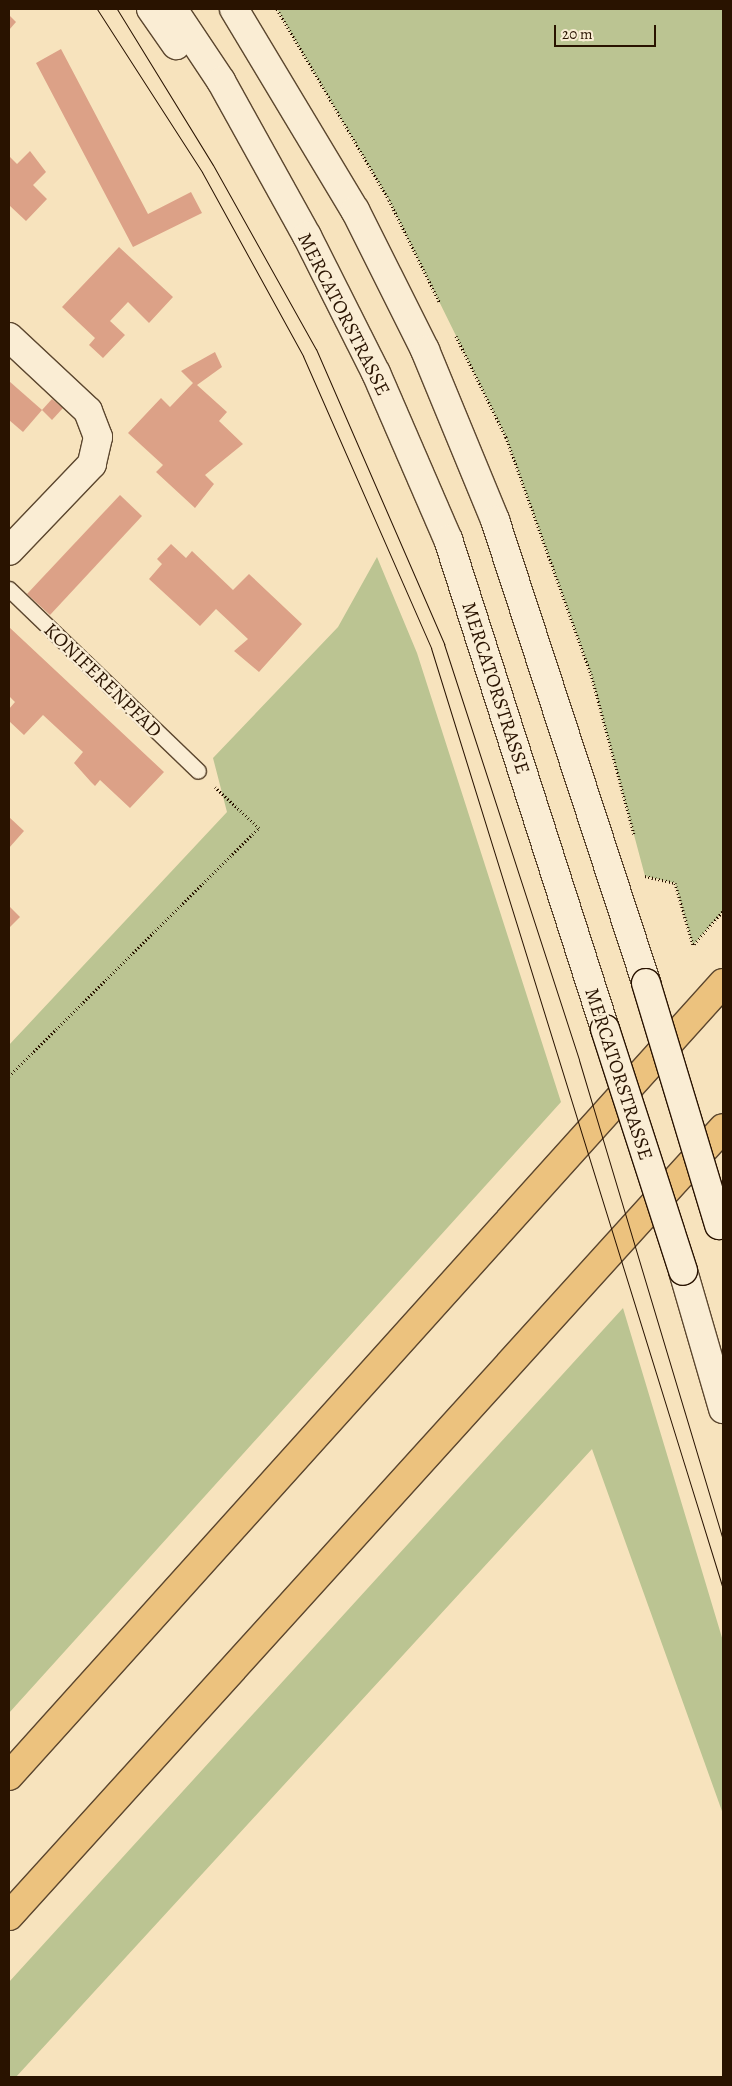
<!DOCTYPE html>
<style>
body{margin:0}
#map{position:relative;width:732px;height:2086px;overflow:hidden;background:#f7e3bd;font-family:Alegreya,serif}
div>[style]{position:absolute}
.green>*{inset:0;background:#bbc492}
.building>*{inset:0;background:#dca187}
.path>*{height:3px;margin-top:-1.5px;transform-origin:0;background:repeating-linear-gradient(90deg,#291300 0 1px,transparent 0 3.5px)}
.roads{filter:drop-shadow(1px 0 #5c472f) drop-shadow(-1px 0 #5c472f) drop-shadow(0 1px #5c472f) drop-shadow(0 -1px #5c472f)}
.lane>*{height:15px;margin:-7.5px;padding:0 7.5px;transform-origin:7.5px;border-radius:7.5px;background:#faedd4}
.street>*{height:28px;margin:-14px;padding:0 14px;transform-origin:14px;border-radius:14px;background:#faedd4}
.secondary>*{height:28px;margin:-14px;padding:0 14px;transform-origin:14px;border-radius:14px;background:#faedd4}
.highway>*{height:28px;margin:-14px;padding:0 14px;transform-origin:14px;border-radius:14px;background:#ecc27e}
.tram>*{height:1px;margin:-0.5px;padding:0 0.5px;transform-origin:0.5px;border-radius:0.5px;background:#291300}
.bridges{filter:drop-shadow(1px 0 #291300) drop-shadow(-1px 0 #291300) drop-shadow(0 1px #291300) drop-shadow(0 -1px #291300)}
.secondary-bridge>*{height:28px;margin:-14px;padding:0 14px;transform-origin:14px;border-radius:14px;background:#faedd4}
span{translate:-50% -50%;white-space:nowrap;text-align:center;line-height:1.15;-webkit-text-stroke:4.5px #faedd4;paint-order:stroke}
.street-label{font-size:20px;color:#291300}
.frame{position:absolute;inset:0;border:10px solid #291300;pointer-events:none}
.scale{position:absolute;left:554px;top:25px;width:102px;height:22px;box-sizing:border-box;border:2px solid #291300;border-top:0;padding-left:6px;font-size:15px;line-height:18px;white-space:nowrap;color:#291300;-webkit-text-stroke:4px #faedd4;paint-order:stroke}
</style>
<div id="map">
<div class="green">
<div style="clip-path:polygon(277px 9px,723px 9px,723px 911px,693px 945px,675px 883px,645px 876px,591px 674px,506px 437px,389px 200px)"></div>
<div style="clip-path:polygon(377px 557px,417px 653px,561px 1102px,9px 1713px,9px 1045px,227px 812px,213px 758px,338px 627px)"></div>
<div style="clip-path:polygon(623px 1308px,723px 1641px,723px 1814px,592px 1449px,16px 2077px,9px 2077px,9px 1982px)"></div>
</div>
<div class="building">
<div style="clip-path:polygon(9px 15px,16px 22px,9px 30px)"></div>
<div style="clip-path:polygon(61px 49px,148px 214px,191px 192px,202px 213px,133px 247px,36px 63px)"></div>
<div style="clip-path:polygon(30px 151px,46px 172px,33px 185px,47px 199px,26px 221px,9px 205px,9px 156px,17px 164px)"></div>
<div style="clip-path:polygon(119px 247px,173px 297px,149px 323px,128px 302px,110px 321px,125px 335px,103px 358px,89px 345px,95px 338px,62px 307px)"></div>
<div style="clip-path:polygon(215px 352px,222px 367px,197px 385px,227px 412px,219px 421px,243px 444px,205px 475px,214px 484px,195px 508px,156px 472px,163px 465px,128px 433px,161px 398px,170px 407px,193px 383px,181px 371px)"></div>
<div style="clip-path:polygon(9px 381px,42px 410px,23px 432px,9px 420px)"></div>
<div style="clip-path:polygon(52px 399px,63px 408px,52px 420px,42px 410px)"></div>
<div style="clip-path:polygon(120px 495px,142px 516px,50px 615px,27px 594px)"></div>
<div style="clip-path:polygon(171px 544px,186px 558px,192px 551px,233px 590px,249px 574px,302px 624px,259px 672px,234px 651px,248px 639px,216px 609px,200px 626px,149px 579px,162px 564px,157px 559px)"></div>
<div style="clip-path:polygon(9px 627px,164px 772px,130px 808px,100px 780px,95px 786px,91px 782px,74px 763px,83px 752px,43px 715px,24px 735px,9px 721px,9px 709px,15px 702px,9px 696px)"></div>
<div style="clip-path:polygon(9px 817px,24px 831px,9px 848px)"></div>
<div style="clip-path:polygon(9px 906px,20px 917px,9px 928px)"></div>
</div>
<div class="path">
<div style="left:277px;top:9px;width:221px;rotate:59.6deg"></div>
<div style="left:389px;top:200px;width:115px;rotate:63.7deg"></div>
<div style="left:456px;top:336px;width:113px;rotate:63.7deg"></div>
<div style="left:506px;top:437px;width:252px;rotate:70.3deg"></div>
<div style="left:591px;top:674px;width:167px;rotate:75deg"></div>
<div style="left:645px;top:876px;width:31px;rotate:13deg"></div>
<div style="left:675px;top:883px;width:65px;rotate:73.8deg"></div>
<div style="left:694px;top:944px;width:44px;rotate:-48.7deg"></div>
<div style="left:9px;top:1076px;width:352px;rotate:-44.8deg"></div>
<div style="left:259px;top:828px;width:60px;rotate:-137deg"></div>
</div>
<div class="roads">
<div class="lane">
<div style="left:9px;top:589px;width:262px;rotate:43.9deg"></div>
</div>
<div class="street">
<div style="left:9px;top:337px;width:108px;rotate:43.1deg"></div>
<div style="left:88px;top:411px;width:28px;rotate:69deg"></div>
<div style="left:98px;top:437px;width:28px;rotate:103deg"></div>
<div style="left:92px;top:464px;width:120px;rotate:133.7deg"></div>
</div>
<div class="secondary">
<div style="left:151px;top:9px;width:44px;rotate:55.2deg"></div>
<div style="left:173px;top:9px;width:87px;rotate:56.3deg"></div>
<div style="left:221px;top:81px;width:177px;rotate:61deg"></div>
<div style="left:307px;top:236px;width:153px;rotate:63.3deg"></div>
<div style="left:376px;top:373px;width:181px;rotate:66.6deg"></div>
<div style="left:448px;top:539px;width:515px;rotate:72.23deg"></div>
<div style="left:234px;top:9px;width:235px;rotate:59deg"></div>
<div style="left:355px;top:210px;width:157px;rotate:63.4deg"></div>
<div style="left:425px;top:350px;width:184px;rotate:67.6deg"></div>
<div style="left:495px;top:520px;width:487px;rotate:71.9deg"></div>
<div style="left:683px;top:1271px;width:144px;rotate:73.8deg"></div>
</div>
<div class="highway">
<div style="left:9px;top:1776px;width:1067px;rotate:-48deg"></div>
<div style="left:9px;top:1916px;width:1063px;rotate:-47.82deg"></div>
</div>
</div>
<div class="tram">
<div style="left:97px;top:9px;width:194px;rotate:57.2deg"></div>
<div style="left:202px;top:172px;width:210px;rotate:61.2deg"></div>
<div style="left:303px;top:356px;width:319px;rotate:66.3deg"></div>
<div style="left:431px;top:648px;width:985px;rotate:72.76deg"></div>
<div style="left:117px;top:9px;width:183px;rotate:58.4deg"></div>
<div style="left:213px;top:165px;width:211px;rotate:60.8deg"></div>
<div style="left:316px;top:349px;width:322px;rotate:66.5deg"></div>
<div style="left:444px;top:644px;width:437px;rotate:72deg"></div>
<div style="left:579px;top:1060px;width:501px;rotate:73.3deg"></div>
</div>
<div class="bridges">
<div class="secondary-bridge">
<div style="left:646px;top:983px;width:253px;rotate:73.2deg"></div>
<div style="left:605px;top:1029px;width:254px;rotate:72.1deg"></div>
</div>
</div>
<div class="street-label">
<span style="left:344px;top:314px;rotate:63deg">MERCATORSTRASSE</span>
<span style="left:103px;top:680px;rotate:44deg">KONIFERENPFAD</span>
<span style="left:496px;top:688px;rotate:72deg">MERCATORSTRASSE</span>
<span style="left:619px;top:1074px;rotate:72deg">MERCATORSTRASSE</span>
</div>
<div class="frame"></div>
<div class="scale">20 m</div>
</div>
